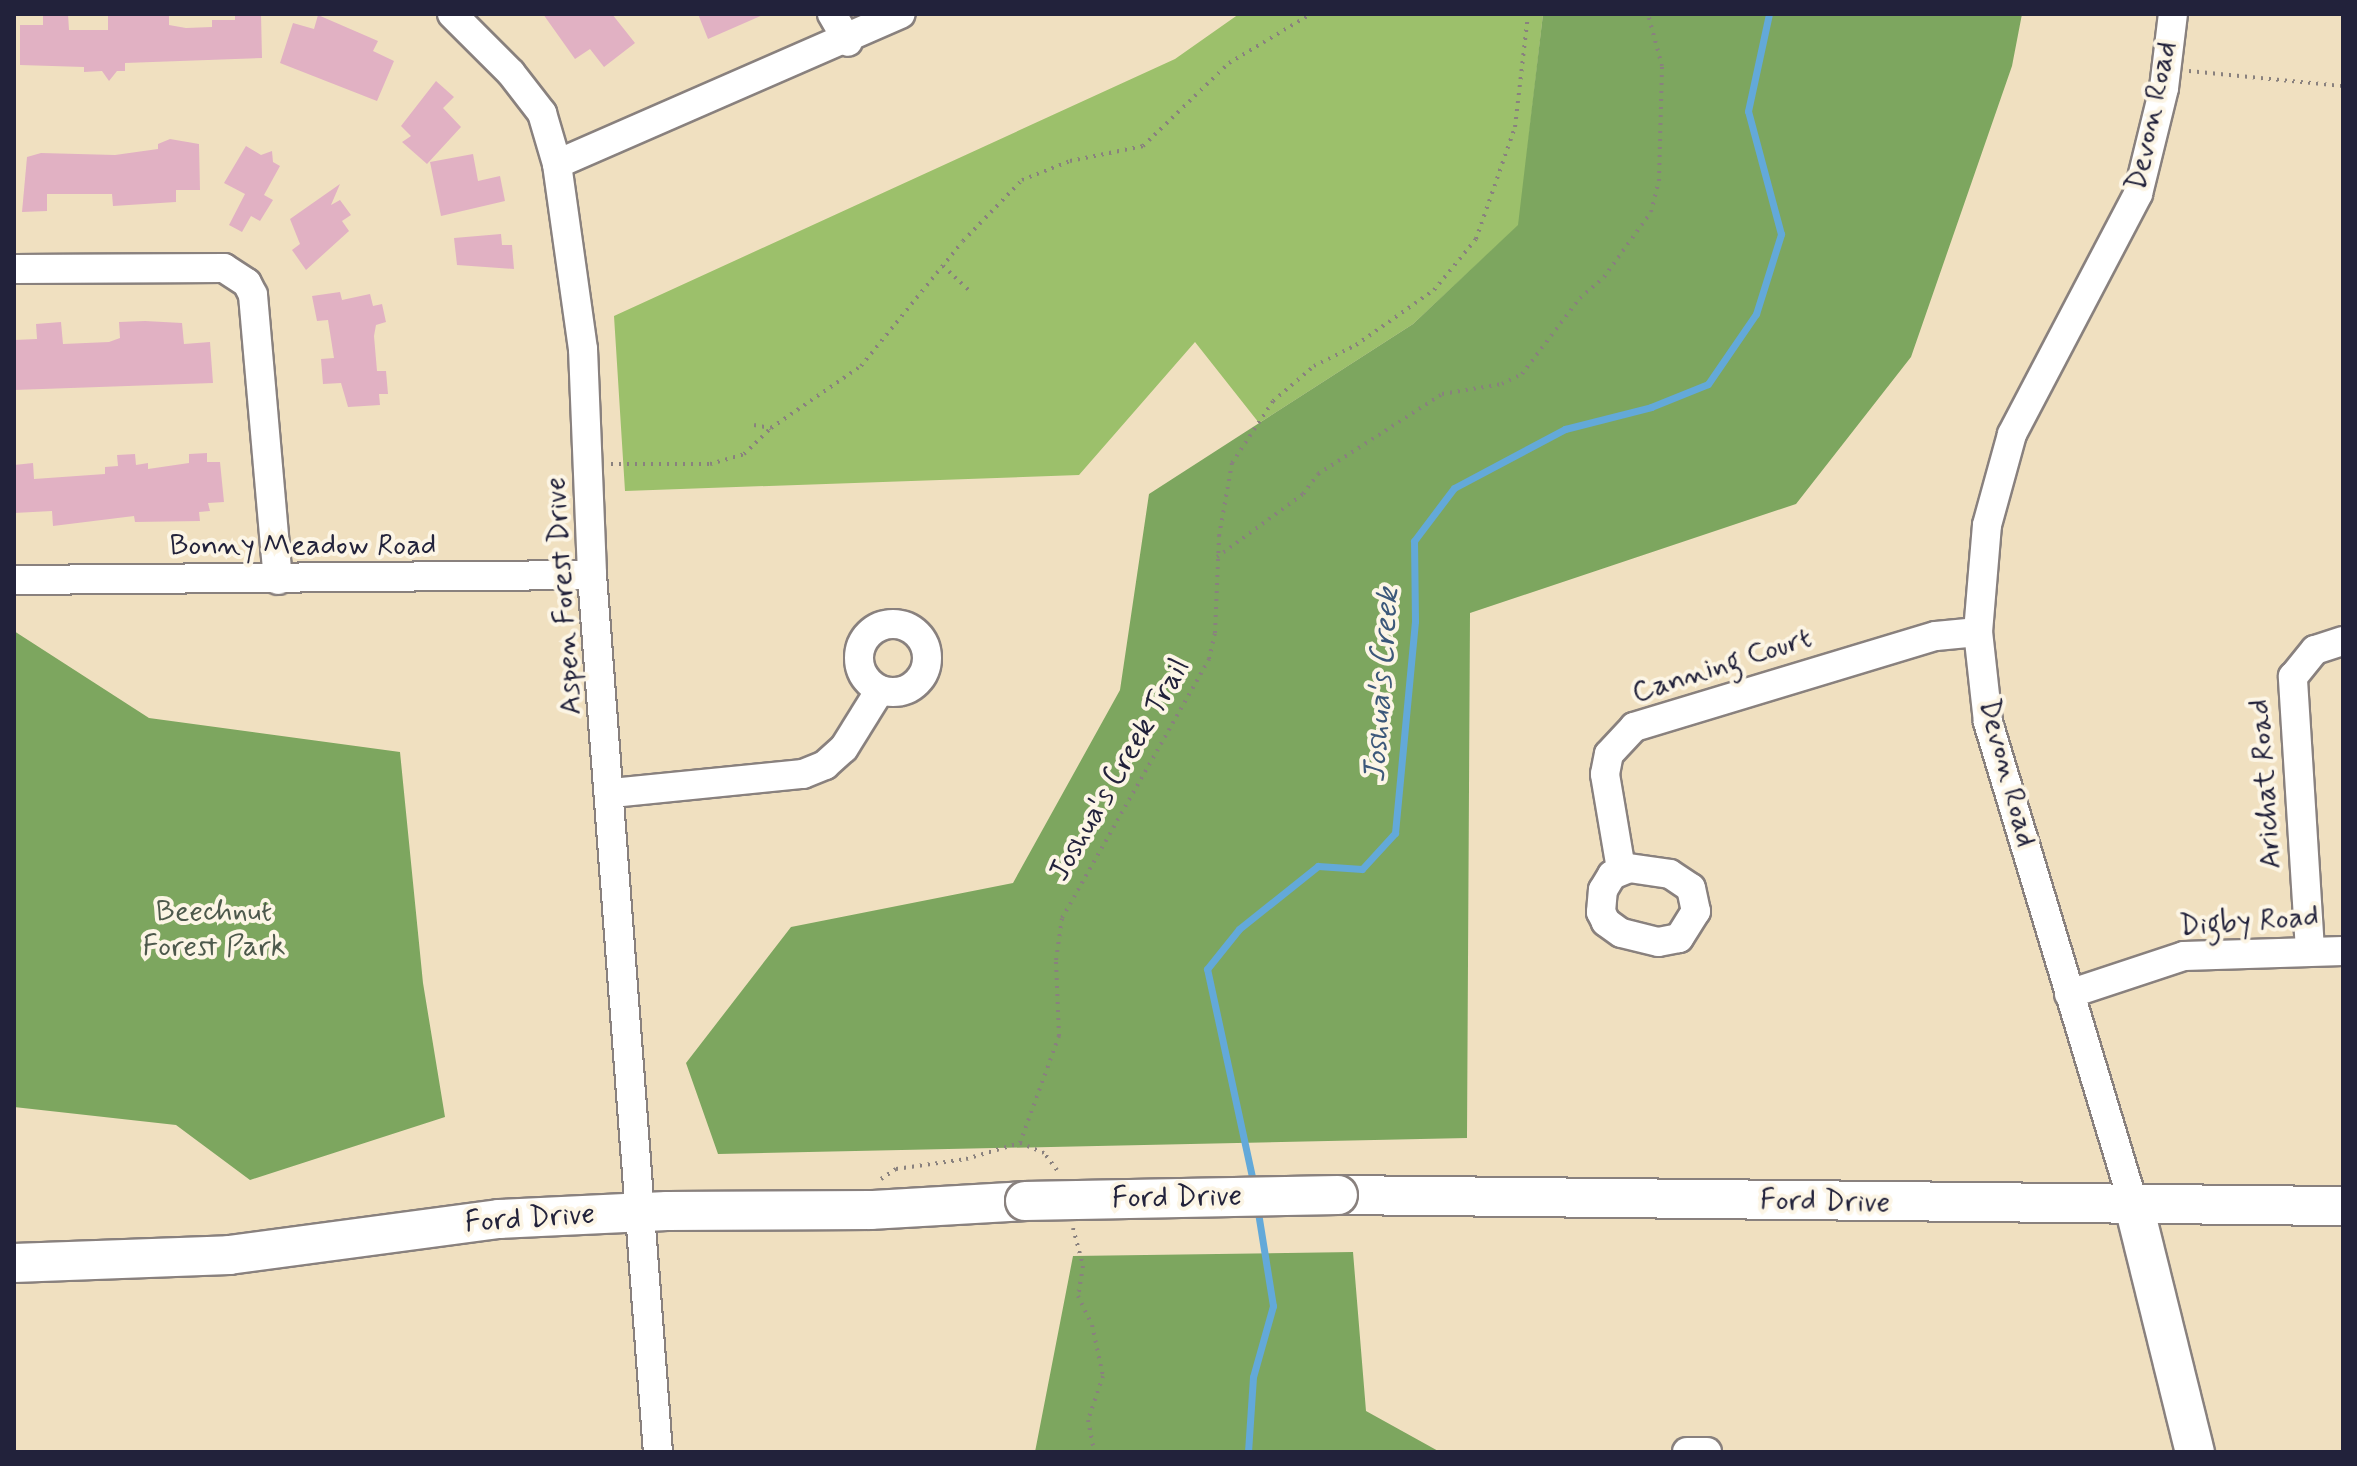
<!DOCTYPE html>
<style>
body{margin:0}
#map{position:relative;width:2357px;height:1466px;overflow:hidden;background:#f0e0c0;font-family:Mynerve,sans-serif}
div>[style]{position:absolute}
.green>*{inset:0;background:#9cc06b}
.forest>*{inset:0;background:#7da65f}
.stream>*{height:7px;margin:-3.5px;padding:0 3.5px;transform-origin:3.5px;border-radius:3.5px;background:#63a9d9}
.building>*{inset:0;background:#e1b1c3}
.path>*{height:4px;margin-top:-2px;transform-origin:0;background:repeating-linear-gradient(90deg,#89817e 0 2px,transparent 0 8px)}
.roads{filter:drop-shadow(2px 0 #89817e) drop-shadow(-2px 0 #89817e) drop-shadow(0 2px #89817e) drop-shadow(0 -2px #89817e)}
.street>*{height:28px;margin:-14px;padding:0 14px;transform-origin:14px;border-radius:14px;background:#fff}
.street>.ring{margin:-14px;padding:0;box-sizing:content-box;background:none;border:28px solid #fff;border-radius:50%}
.secondary>*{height:38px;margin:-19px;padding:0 19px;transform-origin:19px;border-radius:19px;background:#fff}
.bridges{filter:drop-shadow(2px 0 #89817e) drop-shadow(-2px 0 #89817e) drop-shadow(0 2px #89817e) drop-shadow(0 -2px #89817e)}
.secondary-bridge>*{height:38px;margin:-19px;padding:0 19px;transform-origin:19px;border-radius:19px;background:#fff}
span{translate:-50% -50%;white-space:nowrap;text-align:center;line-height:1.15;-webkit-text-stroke:8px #fcf5e5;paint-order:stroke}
.street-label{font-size:30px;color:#22223b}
.park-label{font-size:30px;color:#4d594c}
.water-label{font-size:32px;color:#3c587a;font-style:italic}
.frame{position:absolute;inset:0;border:16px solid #22223b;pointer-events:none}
</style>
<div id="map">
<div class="green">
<div style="clip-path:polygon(1239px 14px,1543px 14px,1519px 225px,1413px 324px,1259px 423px,1195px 342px,1079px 475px,625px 491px,614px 316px,1175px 59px)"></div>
</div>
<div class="forest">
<div style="clip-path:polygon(1543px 14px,2022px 14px,2012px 66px,1911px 357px,1796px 504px,1470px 613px,1467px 1138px,718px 1154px,686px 1063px,791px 927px,1013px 883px,1120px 690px,1149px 494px,1413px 324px,1518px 225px)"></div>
<div style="clip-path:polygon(14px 631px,149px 718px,400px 752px,423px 983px,445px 1117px,250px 1180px,176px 1125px,14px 1107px)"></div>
<div style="clip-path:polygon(1353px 1252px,1366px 1411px,1440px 1452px,1035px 1452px,1073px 1256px)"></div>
</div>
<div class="stream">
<div style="left:1254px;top:1186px;width:222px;rotate:-102.2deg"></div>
<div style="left:1207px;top:969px;width:51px;rotate:-51.3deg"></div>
<div style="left:1239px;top:929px;width:101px;rotate:-38.6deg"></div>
<div style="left:1318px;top:866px;width:44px;rotate:3.9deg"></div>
<div style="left:1362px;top:869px;width:49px;rotate:-47.5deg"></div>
<div style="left:1395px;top:833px;width:213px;rotate:-84.6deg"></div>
<div style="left:1415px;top:621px;width:80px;rotate:-90.7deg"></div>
<div style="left:1414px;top:541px;width:66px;rotate:-53deg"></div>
<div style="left:1454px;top:488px;width:126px;rotate:-28deg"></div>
<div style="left:1565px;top:429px;width:89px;rotate:-14.3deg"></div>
<div style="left:1651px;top:407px;width:61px;rotate:-22deg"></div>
<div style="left:1708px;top:384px;width:85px;rotate:-55.6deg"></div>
<div style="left:1756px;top:314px;width:84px;rotate:-72.6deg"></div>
<div style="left:1781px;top:234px;width:127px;rotate:-105deg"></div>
<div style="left:1748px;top:111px;width:99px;rotate:-77.8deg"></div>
<div style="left:1248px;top:1452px;width:75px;rotate:-86.2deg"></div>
<div style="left:1253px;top:1377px;width:74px;rotate:-74.3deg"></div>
<div style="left:1273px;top:1306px;width:101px;rotate:-99.1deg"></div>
</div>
<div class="building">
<div style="clip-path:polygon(43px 14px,68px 14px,69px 30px,108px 30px,108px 14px,169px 14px,169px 25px,186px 28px,212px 27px,212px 20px,235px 20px,235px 14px,261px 14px,262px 58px,125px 63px,125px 71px,117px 71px,109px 81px,102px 71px,84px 72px,84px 67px,20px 65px,20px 25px,43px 25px)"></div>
<div style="clip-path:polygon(543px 14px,612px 14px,635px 43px,604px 67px,590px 49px,575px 59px)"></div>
<div style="clip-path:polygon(698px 14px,765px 14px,708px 39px)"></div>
<div style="clip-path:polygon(318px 15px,378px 41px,373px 51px,394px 61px,377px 101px,280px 63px,293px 23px,314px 29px)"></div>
<div style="clip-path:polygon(436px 81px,454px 97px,443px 108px,461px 127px,427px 164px,402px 142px,411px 136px,401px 126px)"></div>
<div style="clip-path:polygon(170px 139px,199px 144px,200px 190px,176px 190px,176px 202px,113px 206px,112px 194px,47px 194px,47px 211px,22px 212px,27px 157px,41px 153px,115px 155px,158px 149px,158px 144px)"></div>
<div style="clip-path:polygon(246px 146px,261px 155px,272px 151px,273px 162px,280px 166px,264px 195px,273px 200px,260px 221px,251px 216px,242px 232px,229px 225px,245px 194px,224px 183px)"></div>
<div style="clip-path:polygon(473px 154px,478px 181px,500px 176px,505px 201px,441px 216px,430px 162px)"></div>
<div style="clip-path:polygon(340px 184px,331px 205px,340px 200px,351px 215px,342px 221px,349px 231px,306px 270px,292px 250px,300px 244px,290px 219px)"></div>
<div style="clip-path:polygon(501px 234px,502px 245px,512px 245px,514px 269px,457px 265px,454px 238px)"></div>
<div style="clip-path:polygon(340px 292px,342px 300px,370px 294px,373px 306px,382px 304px,386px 322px,376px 325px,374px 336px,377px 371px,386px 371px,388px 394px,379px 394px,380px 405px,348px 407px,341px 383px,323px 384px,321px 359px,334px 358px,328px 320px,317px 321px,312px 296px)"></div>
<div style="clip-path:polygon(145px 321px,182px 323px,184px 344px,210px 342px,213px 383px,14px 390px,14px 340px,37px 339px,36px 324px,61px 322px,63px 344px,109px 342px,120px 338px,119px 322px)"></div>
<div style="clip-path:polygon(207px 453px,207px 462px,220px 462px,224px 502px,208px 503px,210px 511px,199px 512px,200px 521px,135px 522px,134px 516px,53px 526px,52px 511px,14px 513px,14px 465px,33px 463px,34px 479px,105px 474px,105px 467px,118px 466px,117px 455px,135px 454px,136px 465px,148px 463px,148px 469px,189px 463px,189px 454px)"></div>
</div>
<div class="path">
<div style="left:2189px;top:71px;width:155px;rotate:5.6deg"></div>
<div style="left:943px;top:266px;width:35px;rotate:43deg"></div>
<div style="left:754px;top:425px;width:17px;rotate:10deg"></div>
<div style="left:611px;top:464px;width:99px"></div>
<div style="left:710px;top:464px;width:35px;rotate:-16deg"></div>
<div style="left:744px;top:454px;width:37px;rotate:-44deg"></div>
<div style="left:771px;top:428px;width:109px;rotate:-34.6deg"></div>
<div style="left:861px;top:366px;width:161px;rotate:-50.8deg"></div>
<div style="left:963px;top:241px;width:85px;rotate:-46deg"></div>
<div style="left:1022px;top:180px;width:52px;rotate:-21.6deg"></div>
<div style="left:1070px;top:161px;width:75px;rotate:-11.6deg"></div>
<div style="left:1143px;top:146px;width:120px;rotate:-44deg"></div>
<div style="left:1229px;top:63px;width:96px;rotate:-30.9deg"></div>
<div style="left:1217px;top:557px;width:107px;rotate:-36.2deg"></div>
<div style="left:1303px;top:494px;width:25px;rotate:-53deg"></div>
<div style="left:1318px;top:474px;width:148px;rotate:-32.8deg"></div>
<div style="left:1442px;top:394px;width:61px;rotate:-9.5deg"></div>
<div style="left:1502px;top:384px;width:22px;rotate:-27deg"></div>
<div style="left:1522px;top:374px;width:96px;rotate:-52.7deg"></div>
<div style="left:1580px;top:298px;width:32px;rotate:-41deg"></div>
<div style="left:1604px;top:277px;width:80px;rotate:-54.1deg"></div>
<div style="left:1651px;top:212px;width:32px;rotate:-76deg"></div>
<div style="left:1659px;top:181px;width:115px;rotate:-88.5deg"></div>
<div style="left:1662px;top:66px;width:54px;rotate:-105.1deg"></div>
<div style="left:1057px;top:1170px;width:21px;rotate:-127deg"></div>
<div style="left:1044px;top:1153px;width:26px;rotate:-157deg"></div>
<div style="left:1020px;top:1143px;width:114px;rotate:-70deg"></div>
<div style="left:1059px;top:1036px;width:76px;rotate:-92.3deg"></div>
<div style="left:1056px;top:960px;width:42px;rotate:-81.9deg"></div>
<div style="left:1062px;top:918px;width:298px;rotate:-60.4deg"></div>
<div style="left:1209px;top:659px;width:27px;rotate:-77deg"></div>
<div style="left:1215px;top:633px;width:97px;rotate:-87.6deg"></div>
<div style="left:1219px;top:536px;width:74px;rotate:-79.9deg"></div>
<div style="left:1232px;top:463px;width:74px;rotate:-56.5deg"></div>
<div style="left:1273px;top:401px;width:54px;rotate:-40.5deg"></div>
<div style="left:1314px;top:366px;width:47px;rotate:-26.6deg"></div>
<div style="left:1356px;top:345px;width:95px;rotate:-35.2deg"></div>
<div style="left:1434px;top:290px;width:66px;rotate:-50.5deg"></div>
<div style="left:1476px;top:239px;width:119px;rotate:-70.8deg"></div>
<div style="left:1515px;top:127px;width:114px;rotate:-83.4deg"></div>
<div style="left:881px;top:1179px;width:18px;rotate:-34deg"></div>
<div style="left:896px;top:1169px;width:71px;rotate:-8.1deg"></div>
<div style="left:966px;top:1159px;width:56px;rotate:-16.5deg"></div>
<div style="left:1073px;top:1228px;width:39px;rotate:75deg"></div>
<div style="left:1083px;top:1266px;width:30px;rotate:99deg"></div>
<div style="left:1078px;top:1296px;width:32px;rotate:64deg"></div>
<div style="left:1092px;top:1325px;width:52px;rotate:77.8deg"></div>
<div style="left:1103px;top:1376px;width:46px;rotate:108.8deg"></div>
<div style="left:1088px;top:1420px;width:33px;rotate:79deg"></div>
</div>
<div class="roads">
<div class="street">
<div style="left:452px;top:14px;width:83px;rotate:45deg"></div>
<div style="left:511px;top:73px;width:51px;rotate:52.2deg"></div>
<div style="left:542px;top:113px;width:53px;rotate:73.6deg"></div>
<div style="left:557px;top:164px;width:187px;rotate:82deg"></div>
<div style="left:583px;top:349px;width:226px;rotate:87.7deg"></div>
<div style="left:592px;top:575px;width:879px;rotate:85.7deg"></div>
<div style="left:832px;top:14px;width:32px;rotate:60deg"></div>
<div style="left:557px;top:164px;width:375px;rotate:-23.6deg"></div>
<div style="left:14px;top:269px;width:210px;rotate:-0.3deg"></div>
<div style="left:224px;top:268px;width:27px;rotate:33deg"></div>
<div style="left:247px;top:283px;width:13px;rotate:63deg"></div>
<div style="left:253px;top:295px;width:286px;rotate:85deg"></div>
<div style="left:14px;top:580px;width:578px;rotate:-0.5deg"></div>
<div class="ring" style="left:859px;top:624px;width:40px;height:40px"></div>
<div style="left:612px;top:793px;width:192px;rotate:-5.7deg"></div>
<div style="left:803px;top:774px;width:24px;rotate:-22deg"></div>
<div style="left:825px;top:765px;width:25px;rotate:-42deg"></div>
<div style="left:844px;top:748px;width:68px;rotate:-58.2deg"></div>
<div style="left:1629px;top:868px;width:41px;rotate:8.3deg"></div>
<div style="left:1670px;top:874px;width:25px;rotate:34deg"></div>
<div style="left:1691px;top:888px;width:24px;rotate:78deg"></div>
<div style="left:1696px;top:911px;width:32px;rotate:122deg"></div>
<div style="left:1679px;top:938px;width:21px;rotate:169deg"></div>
<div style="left:1658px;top:942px;width:38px;rotate:-166deg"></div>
<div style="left:1621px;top:933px;width:19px;rotate:-144deg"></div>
<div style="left:1606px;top:922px;width:11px;rotate:-117deg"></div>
<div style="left:1601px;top:912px;width:22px;rotate:-85deg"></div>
<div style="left:1603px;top:890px;width:17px;rotate:-59deg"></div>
<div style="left:1612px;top:875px;width:18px;rotate:-22deg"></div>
<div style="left:1621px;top:869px;width:96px;rotate:-99.6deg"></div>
<div style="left:1605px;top:774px;width:20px;rotate:-79deg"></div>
<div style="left:1609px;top:754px;width:37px;rotate:-47deg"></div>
<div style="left:1634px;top:727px;width:315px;rotate:-16.8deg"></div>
<div style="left:1936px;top:636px;width:42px;rotate:-5.4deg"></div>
<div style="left:2310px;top:950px;width:274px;rotate:-93.6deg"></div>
<div style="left:2293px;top:677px;width:35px;rotate:-51deg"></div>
<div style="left:2315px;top:650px;width:29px;rotate:-18deg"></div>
<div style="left:2069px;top:994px;width:121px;rotate:-18.3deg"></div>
<div style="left:2184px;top:956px;width:159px;rotate:-1.8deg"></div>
<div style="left:2134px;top:1206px;width:506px;rotate:-106.79deg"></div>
<div style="left:1988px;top:722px;width:91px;rotate:-96.3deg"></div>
<div style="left:1978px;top:632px;width:107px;rotate:-85.2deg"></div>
<div style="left:1987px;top:525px;width:94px;rotate:-74.6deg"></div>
<div style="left:2012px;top:434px;width:271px;rotate:-62.3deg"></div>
<div style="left:2138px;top:194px;width:109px;rotate:-76.2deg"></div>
<div style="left:2164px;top:88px;width:75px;rotate:-83.1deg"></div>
<div style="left:1687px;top:1452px;width:20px"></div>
</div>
<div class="secondary">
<div style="left:1338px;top:1195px;width:1005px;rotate:0.63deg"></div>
<div style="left:2134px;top:1206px;width:253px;rotate:76.1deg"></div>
<div style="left:14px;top:1263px;width:215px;rotate:-2.1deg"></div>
<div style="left:229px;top:1255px;width:272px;rotate:-7.6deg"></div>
<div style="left:499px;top:1219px;width:168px;rotate:-2.7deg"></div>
<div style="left:667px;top:1211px;width:204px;rotate:-0.3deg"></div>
<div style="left:871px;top:1210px;width:154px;rotate:-3.3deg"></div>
</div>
</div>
<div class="bridges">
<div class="secondary-bridge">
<div style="left:1025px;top:1201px;width:313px;rotate:-1.1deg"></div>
</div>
</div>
<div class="street-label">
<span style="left:2152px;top:116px;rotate:-78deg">Devon Road</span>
<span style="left:303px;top:546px">Bonny Meadow Road</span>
<span style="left:564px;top:596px;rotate:-94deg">Aspen Forest Drive</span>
<span style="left:1722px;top:666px;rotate:-18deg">Canning Court</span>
<span style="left:1120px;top:770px;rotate:-60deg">Joshua's Creek Trail</span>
<span style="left:2007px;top:773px;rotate:75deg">Devon Road</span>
<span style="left:2266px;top:784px;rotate:-94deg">Arichat Road</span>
<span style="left:2249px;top:922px;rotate:-4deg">Digby Road</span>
<span style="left:1177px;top:1198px;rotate:-1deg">Ford Drive</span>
<span style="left:1825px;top:1202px;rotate:1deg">Ford Drive</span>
<span style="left:530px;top:1219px;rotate:-4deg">Ford Drive</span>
</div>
<div class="park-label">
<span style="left:214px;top:929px">Beechnut<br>Forest Park</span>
</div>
<div class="water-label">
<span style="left:1382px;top:685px;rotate:-86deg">Joshua's Creek</span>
</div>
<div class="frame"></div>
</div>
